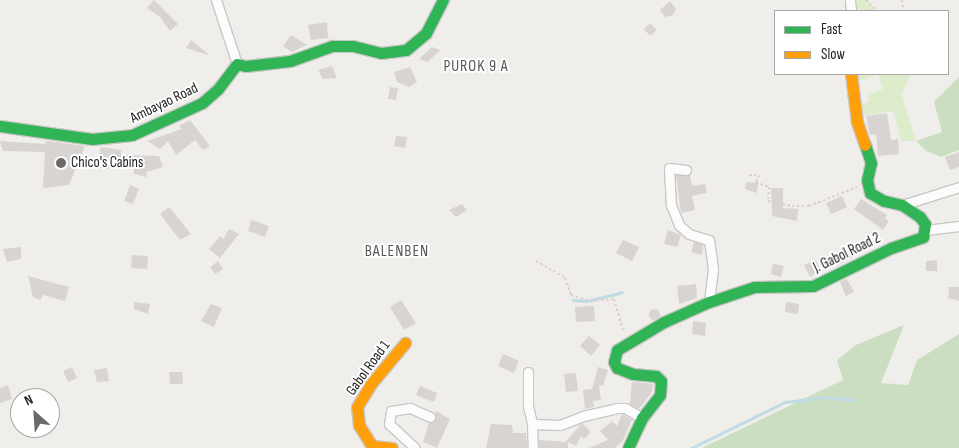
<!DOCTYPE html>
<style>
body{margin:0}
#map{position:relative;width:959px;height:448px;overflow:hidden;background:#f0eeeb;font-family:"Sofia Sans Condensed",sans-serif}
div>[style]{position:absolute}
.grass>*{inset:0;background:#ddeccb}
.forest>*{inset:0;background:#cbdec1}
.stream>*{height:3px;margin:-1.5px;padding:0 1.5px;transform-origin:1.5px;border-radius:1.5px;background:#bfdbe3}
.building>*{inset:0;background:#d7d4d2}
.round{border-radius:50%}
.path>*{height:2px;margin-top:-1px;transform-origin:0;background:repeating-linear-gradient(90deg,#dccecd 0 2.5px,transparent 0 5px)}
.roads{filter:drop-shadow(1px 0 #c9c8c7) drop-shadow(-1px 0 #c9c8c7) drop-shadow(0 1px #c9c8c7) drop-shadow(0 -1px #c9c8c7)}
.street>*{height:9px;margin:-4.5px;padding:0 4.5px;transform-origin:4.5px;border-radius:4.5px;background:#fdfcfc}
.fast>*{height:11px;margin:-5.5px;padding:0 5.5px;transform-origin:5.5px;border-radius:5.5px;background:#30b455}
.slow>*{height:11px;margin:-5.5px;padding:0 5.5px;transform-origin:5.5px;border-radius:5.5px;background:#ff9f0a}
.dots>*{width:14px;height:14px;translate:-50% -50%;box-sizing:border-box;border:2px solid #fff;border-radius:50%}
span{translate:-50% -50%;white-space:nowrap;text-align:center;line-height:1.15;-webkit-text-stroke:4px #fff;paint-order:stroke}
.street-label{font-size:15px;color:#222}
.poi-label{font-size:15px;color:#222}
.left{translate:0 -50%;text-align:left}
.neighbourhood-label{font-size:16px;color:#555;letter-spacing:1px}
.legend{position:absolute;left:774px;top:10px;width:175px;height:65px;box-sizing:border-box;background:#fff;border:1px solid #a7a7a7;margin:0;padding:6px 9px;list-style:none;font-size:15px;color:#222}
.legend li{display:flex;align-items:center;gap:10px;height:25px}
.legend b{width:25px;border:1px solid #a7a7a7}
.north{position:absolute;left:10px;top:388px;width:50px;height:50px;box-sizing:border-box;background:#fff;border:1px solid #a7a7a7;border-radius:50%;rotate:334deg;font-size:14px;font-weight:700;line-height:20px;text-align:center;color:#222}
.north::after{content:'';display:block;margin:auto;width:18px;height:22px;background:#6a6968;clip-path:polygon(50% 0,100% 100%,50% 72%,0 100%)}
</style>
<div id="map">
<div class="grass">
<div style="clip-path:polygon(854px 0,868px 0,876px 11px,855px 9px)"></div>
<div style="clip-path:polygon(854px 74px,911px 74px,902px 95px,916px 141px,901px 141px,893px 111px,860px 116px,857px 106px,869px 102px,868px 94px,883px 89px,878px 74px,854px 83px)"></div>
</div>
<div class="forest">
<div style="clip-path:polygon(959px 77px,959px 150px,941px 157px,926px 151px,916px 141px,942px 132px,934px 102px)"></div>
<div style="clip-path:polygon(904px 325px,881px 383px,908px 385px,917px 360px,959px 334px,959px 448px,702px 448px,843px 380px,837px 360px,856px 345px)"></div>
</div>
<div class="stream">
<div style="left:573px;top:300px;width:14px;rotate:4deg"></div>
<div style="left:587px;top:301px;width:36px;rotate:-14deg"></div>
<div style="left:691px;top:448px;width:105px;rotate:-26.1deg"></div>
<div style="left:785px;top:402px;width:39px;rotate:-7deg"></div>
<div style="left:824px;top:397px;width:31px;rotate:6deg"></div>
</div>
<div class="building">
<div style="clip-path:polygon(154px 0,178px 24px,170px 31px,160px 17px,147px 8px)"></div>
<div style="clip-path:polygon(670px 1px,676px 9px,673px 15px,665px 17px,660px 10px)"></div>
<div style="clip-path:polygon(327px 22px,328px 38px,311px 40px,308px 25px)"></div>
<div style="clip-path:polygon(650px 23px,657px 30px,650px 36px,644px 29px)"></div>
<div style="clip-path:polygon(291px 35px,307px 45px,292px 52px,283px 46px)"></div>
<div style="clip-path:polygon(191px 40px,208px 54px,208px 55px,186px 48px)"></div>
<div style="clip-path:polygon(432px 47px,440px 50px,428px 62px,419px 59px)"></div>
<div style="clip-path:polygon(332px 66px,337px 78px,323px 79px,318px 70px)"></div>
<div style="clip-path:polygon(410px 67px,417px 82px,409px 87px,397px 82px,394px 72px)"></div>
<div style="clip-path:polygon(390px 87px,398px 88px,396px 100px,388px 99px)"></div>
<div style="clip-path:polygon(887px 113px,891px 140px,898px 139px,899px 154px,878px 156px,876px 134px,870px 135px,866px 116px)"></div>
<div style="clip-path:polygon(190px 120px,210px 146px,203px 150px,195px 140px,176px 155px,168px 141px,160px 149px,147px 141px,182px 129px,179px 126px)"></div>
<div style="clip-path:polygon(396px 136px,407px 137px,405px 148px,394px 146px)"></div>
<div style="clip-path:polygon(0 141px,45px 144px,47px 141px,85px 146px,69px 185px,43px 188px,45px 152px,3px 151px)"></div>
<div style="clip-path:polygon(101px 147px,121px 150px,121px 155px,159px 156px,163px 167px,146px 172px,147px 177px,134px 174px,133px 158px,110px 164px,109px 169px,100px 168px,98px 161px)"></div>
<div style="clip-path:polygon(959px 152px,959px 167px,950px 170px,945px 157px)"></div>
<div style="clip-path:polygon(676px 175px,690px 175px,692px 186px,705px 184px,707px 193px,692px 196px,695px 210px,681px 213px)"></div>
<div style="clip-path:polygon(746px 182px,758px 183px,757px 193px,745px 189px)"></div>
<div style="clip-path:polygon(130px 185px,139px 189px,133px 204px,124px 201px)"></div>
<div style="clip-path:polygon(771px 188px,783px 188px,783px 208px,798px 209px,797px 221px,772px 216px)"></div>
<div style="clip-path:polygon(842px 196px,847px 207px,831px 214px,826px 203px)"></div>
<div style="clip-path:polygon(861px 199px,887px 215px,885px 218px,889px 221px,883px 230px,854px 209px)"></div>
<div style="clip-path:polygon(462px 204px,467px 210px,456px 217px,449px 210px)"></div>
<div style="clip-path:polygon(169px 207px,191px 234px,180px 240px,160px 214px)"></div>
<div style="clip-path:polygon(251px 220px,269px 226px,265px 237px,248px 231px)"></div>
<div style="clip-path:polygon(229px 229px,239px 234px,220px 258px,209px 249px,220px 236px,223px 239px)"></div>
<div style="clip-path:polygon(668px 230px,681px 235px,677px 247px,664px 244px)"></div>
<div style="clip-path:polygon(623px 240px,639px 247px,632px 261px,616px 253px)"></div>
<div style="clip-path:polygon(694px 242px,703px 245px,702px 255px,691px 252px)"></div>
<div style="clip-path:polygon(21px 247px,21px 259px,7px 262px,3px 249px)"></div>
<div style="clip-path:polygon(851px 247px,855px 256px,836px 266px,832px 255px)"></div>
<div style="clip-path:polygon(132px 255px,148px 256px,147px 269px,131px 268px)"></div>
<div style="clip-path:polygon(816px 260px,821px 271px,810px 277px,804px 265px)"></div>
<div style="clip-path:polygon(937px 260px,937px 271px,926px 271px,926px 261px)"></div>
<div style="clip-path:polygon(218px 261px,223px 269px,215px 274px,210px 267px)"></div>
<div style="clip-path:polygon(773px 264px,784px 266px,781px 277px,771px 274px)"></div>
<div style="clip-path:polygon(28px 276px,69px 287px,65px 301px,43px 295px,40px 300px,33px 297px)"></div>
<div style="clip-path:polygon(847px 279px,854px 292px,846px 296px,840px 282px)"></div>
<div style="clip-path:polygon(696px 284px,697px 298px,679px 304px,677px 286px)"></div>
<div style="clip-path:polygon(949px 287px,959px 287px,959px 301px,948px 298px)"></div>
<div style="clip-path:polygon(401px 300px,416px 323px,404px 330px,390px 307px)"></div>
<div style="clip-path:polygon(134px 302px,150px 304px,148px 314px,134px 309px)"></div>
<div style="clip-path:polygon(786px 302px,799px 304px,798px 314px,785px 312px)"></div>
<div style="clip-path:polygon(211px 304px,222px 308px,214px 327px,201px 321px)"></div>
<div style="clip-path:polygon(594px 306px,595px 321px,576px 322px,575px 307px)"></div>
<div class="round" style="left:648.5px;top:308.5px;width:11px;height:11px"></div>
<div style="clip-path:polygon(693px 321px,706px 323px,705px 336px,692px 334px)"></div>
<div style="clip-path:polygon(589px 336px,600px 345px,591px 356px,580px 346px)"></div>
<div style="clip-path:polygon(503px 354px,519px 361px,514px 373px,498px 366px)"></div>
<div style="clip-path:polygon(72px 367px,77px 378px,68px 382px,63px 371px)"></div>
<div style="clip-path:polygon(598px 367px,608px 370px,603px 386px,599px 385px,601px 400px,593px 401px,594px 407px,585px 409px,583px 390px,592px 389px)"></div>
<div style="clip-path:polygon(107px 368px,109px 381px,97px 382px,94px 370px)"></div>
<div style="clip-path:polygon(169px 372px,182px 372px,183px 384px,170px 384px)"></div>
<div style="clip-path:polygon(576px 373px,578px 391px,566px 392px,564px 374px)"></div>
<div style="clip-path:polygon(632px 382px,653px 384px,652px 392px,639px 409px,630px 404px)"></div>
<div style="clip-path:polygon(8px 385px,12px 399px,0 403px,0 388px)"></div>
<div style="clip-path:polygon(420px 386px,437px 393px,434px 402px,416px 395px)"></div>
<div style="clip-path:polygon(436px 411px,450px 419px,437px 448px,423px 442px,429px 423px,436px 419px)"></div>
<div style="clip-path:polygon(622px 414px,632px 420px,622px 442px,615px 448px,589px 448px,608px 440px,600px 431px,612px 421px,617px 426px)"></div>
<div style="clip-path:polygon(582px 423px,591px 432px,584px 439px,581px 436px,576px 446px,566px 441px)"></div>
<div style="clip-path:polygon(491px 424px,512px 425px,513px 433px,526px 433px,527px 448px,486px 448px)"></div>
<div style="clip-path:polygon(539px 440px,568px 442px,568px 448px,539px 448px)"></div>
</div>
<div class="path">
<div style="left:866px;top:0;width:16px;rotate:45deg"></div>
<div style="left:902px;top:0;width:11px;rotate:80deg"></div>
<div style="left:749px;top:175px;width:10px"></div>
<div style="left:759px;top:175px;width:8px;rotate:113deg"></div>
<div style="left:756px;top:182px;width:14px;rotate:21deg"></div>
<div style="left:769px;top:187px;width:14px;rotate:94deg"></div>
<div style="left:768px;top:201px;width:25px;rotate:12deg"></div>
<div style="left:792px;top:206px;width:17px"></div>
<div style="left:809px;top:206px;width:52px;rotate:-21.6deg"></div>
<div style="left:536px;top:261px;width:34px;rotate:30deg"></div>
<div style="left:565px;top:278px;width:18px;rotate:71deg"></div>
<div style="left:571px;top:295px;width:21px;rotate:17deg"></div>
<div style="left:591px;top:301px;width:23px;rotate:-5deg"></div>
<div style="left:614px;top:299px;width:35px;rotate:74deg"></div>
</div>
<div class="roads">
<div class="street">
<div style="left:216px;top:0;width:67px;rotate:71.8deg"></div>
<div style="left:850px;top:0;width:11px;rotate:85deg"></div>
<div style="left:686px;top:170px;width:17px;rotate:-173deg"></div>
<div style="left:669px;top:168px;width:37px;rotate:87deg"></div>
<div style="left:671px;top:205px;width:22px;rotate:68deg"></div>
<div style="left:679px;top:225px;width:13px;rotate:42deg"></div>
<div style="left:689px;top:234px;width:21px;rotate:17deg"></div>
<div style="left:709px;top:240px;width:29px;rotate:82deg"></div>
<div style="left:713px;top:269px;width:33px;rotate:97deg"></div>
<div style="left:902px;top:205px;width:60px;rotate:-17.5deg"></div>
<div style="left:926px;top:230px;width:33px;rotate:-7deg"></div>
<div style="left:528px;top:372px;width:34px;rotate:90deg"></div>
<div style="left:528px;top:406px;width:18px;rotate:77deg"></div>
<div style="left:532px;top:424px;width:28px;rotate:2deg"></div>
<div style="left:560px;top:425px;width:25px;rotate:-21deg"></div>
<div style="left:583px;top:416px;width:35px;rotate:-13deg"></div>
<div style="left:617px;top:408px;width:8px"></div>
<div style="left:625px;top:408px;width:20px;rotate:30deg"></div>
<div style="left:532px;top:424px;width:24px;rotate:88deg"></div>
<div style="left:415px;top:448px;width:35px;rotate:-137deg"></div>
<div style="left:389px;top:424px;width:13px;rotate:-81deg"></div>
<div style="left:391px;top:411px;width:19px;rotate:-9deg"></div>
<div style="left:410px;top:408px;width:22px;rotate:24deg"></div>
</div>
<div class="fast">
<div style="left:0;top:126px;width:93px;rotate:8deg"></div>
<div style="left:92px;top:139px;width:40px;rotate:-5.7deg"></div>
<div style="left:132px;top:135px;width:77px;rotate:-24.6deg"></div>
<div style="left:202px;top:103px;width:21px;rotate:-41deg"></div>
<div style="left:218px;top:89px;width:31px;rotate:-53deg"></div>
<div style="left:237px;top:64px;width:9px;rotate:13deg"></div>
<div style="left:246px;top:66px;width:44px;rotate:-6.5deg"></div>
<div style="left:290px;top:61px;width:45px;rotate:-19.7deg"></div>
<div style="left:332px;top:46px;width:21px"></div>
<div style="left:353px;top:46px;width:29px;rotate:14deg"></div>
<div style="left:381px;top:53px;width:25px;rotate:-7deg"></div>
<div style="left:406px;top:50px;width:26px;rotate:-40deg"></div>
<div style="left:426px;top:33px;width:37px;rotate:-63deg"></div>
<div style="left:628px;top:448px;width:33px;rotate:-65deg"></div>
<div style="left:642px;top:418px;width:29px;rotate:-52deg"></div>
<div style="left:660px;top:395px;width:14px;rotate:-86deg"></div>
<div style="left:661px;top:381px;width:7px;rotate:-135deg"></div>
<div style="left:656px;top:376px;width:23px;rotate:-175deg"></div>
<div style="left:633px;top:374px;width:17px;rotate:-159deg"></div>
<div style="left:617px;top:368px;width:7px;rotate:-117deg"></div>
<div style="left:614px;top:362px;width:12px;rotate:-76deg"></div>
<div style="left:617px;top:350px;width:55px;rotate:-30.8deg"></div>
<div style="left:664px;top:322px;width:49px;rotate:-24deg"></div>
<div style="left:709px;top:302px;width:47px;rotate:-18.4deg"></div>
<div style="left:754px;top:287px;width:59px;rotate:-1deg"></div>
<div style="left:813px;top:286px;width:87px;rotate:-26deg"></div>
<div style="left:891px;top:248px;width:34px;rotate:-19deg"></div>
<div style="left:923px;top:237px;width:13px;rotate:-81deg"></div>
<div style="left:925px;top:224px;width:9px;rotate:-126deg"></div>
<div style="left:920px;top:217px;width:22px;rotate:-146deg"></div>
<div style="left:902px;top:205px;width:18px;rotate:-167deg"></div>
<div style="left:884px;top:201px;width:16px;rotate:-150deg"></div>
<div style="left:870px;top:193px;width:13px;rotate:-103deg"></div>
<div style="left:867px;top:180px;width:17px;rotate:-77deg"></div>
<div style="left:871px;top:163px;width:19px;rotate:-108deg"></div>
</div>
<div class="slow">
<div style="left:851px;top:74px;width:48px;rotate:82.9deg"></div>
<div style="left:857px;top:122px;width:24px;rotate:71deg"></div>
<div style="left:392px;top:448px;width:20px;rotate:-174deg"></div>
<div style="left:372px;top:446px;width:25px;rotate:-122deg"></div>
<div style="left:359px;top:425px;width:18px;rotate:-96deg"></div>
<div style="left:357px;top:407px;width:26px;rotate:-59deg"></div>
<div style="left:370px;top:385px;width:55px;rotate:-50.2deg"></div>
</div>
</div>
<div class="dots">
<div style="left:61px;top:163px;background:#6a6968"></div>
</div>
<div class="street-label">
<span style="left:164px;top:103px;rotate:-26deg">Ambayao Road</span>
<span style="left:847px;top:253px;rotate:-26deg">J. Gabol Road 2</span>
<span style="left:368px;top:368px;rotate:-54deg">Gabol Road 1</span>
</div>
<div class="poi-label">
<span class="left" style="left:71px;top:163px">Chico's Cabins</span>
</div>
<div class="neighbourhood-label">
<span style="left:476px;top:67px">PUROK 9 A</span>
<span style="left:397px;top:252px">BALENBEN</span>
</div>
<ul class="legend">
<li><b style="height:6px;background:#30b455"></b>Fast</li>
<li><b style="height:6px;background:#ff9f0a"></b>Slow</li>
</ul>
<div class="north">N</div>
</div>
